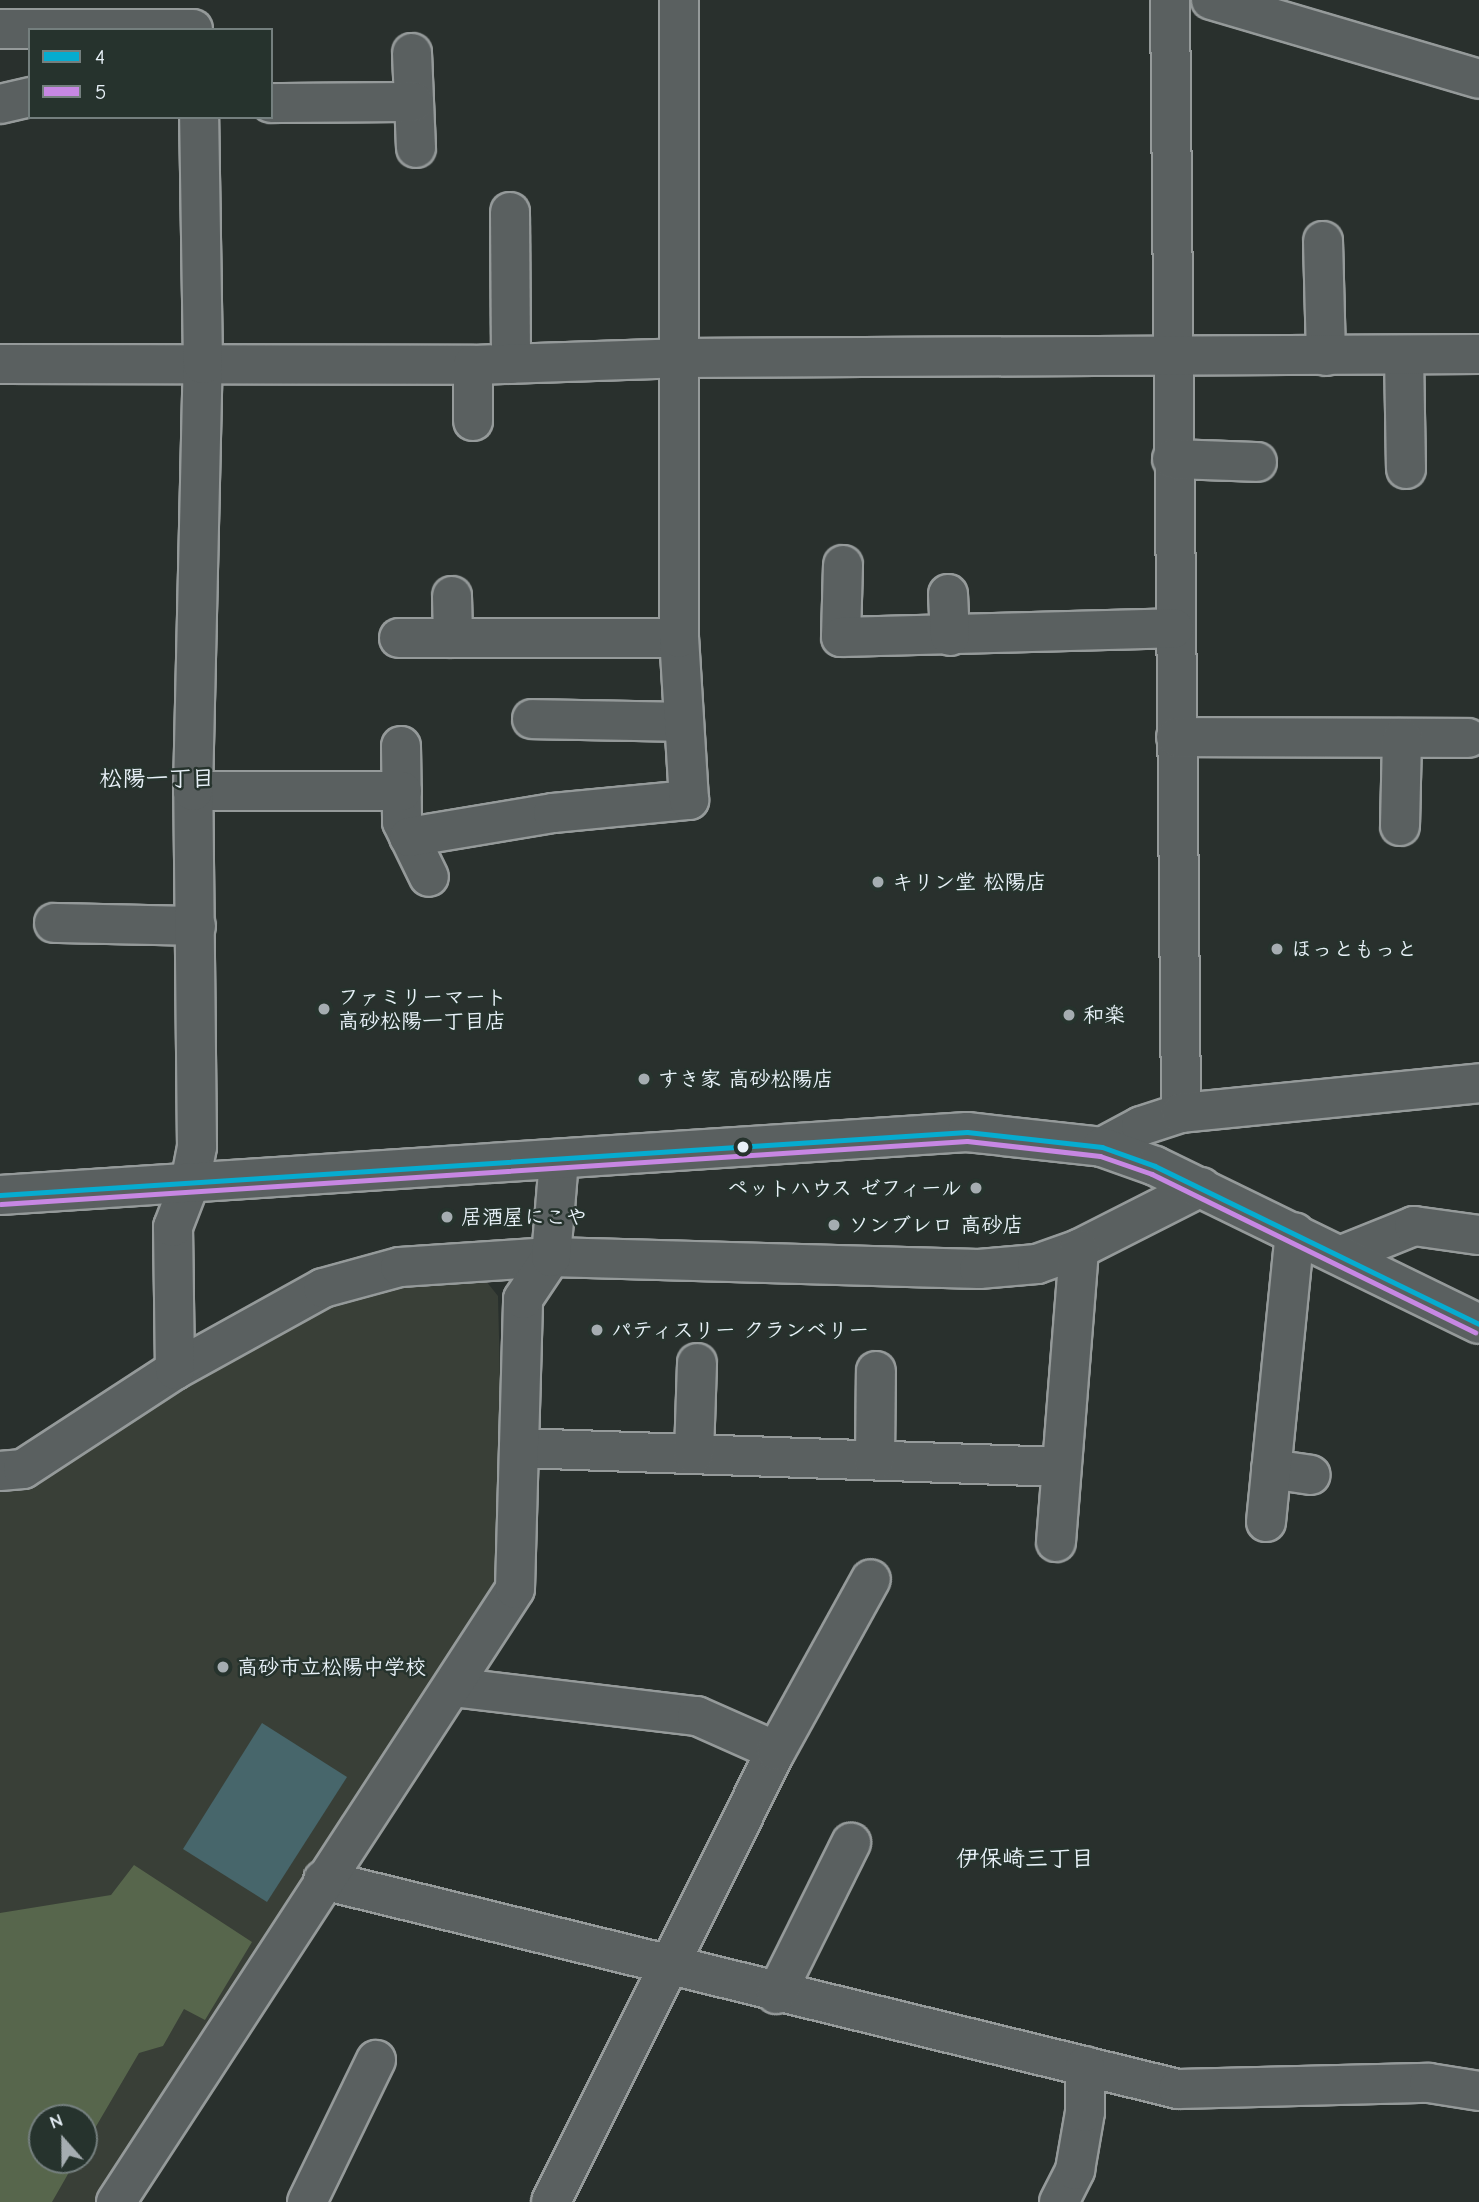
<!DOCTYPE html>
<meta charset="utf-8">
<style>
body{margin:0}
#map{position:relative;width:1479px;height:2202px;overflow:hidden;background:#29302d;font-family:"Comic Neue","Klee One",sans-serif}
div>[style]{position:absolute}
.built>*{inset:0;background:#393f37}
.green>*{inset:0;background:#57664c}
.water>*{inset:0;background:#47666b}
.roads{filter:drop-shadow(2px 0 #959a9a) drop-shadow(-2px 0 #959a9a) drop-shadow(0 2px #959a9a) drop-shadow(0 -2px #959a9a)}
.minor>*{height:38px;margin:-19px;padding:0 19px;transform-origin:19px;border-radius:19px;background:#5a6060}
.tertiary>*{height:38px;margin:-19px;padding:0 19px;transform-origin:19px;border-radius:19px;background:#5a6060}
.secondary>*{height:38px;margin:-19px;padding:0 19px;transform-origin:19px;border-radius:19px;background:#5a6060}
.bus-1>*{height:5px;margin:-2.5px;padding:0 2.5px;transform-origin:2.5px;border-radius:2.5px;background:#06acd0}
.bus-2>*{height:5px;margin:-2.5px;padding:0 2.5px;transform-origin:2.5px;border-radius:2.5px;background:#c787e3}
.dots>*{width:19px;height:19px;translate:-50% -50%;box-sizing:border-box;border:4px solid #26332d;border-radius:50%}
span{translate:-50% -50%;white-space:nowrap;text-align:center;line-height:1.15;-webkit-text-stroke:5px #26332d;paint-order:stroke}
.poi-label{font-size:21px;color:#e8f1f8;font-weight:700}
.left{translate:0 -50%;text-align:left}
.right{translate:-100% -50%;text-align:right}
.neighbourhood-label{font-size:23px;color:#e8f1f8;font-weight:700}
.legend{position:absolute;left:28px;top:28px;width:245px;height:91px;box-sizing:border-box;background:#26332d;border:2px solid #747f7e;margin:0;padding:9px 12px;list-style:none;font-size:21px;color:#e8f1f8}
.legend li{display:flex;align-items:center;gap:14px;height:35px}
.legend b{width:35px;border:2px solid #747f7e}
.north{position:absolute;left:28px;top:2104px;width:70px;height:70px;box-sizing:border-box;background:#26332d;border:2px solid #747f7e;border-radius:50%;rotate:339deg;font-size:19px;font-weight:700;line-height:28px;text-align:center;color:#e8f1f8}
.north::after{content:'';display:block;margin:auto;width:24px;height:32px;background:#a5adb1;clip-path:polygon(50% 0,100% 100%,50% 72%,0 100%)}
</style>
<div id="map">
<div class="built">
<div style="clip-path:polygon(evenodd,478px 1271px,498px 1296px,504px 1545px,497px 1587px,102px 2202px,0 2202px,0 1488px,321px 1306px,478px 1271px,42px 2118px,84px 2118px,84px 2160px,42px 2160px,42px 2118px)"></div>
</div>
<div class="green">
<div style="clip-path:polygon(134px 1865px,252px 1942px,205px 2020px,184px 2009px,163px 2046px,139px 2053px,84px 2147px,84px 2118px,42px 2118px,42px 2160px,76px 2160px,52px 2202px,0 2202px,0 1913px,111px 1895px)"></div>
</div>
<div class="water">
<div style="clip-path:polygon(262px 1723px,347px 1777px,267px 1902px,183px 1849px)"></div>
</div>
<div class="roads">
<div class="minor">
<div style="left:1170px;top:0;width:1113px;rotate:89.43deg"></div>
<div style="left:1211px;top:0;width:279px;rotate:16.4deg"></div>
<div style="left:0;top:29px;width:193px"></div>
<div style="left:412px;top:53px;width:95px;rotate:87.6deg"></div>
<div style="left:271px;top:103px;width:143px;rotate:-0.4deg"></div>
<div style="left:0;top:104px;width:31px;rotate:-13deg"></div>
<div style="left:510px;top:212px;width:152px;rotate:89.6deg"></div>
<div style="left:1323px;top:241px;width:115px;rotate:88.5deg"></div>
<div style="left:1404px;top:355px;width:114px;rotate:89deg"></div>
<div style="left:0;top:364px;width:473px;rotate:0.1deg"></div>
<div style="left:473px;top:365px;width:206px;rotate:-1.9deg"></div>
<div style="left:679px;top:358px;width:800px;rotate:-0.29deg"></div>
<div style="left:473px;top:365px;width:56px;rotate:90deg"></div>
<div style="left:1172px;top:459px;width:85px;rotate:2deg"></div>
<div style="left:843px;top:565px;width:72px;rotate:91.6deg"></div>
<div style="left:841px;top:637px;width:333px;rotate:-1.5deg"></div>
<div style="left:948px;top:594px;width:42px;rotate:87.3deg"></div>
<div style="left:452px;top:596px;width:42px;rotate:88.6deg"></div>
<div style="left:399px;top:638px;width:280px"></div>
<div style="left:532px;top:719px;width:151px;rotate:1.1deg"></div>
<div style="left:1176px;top:737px;width:292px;rotate:0.2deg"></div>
<div style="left:401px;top:746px;width:76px;rotate:89.2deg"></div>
<div style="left:402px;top:822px;width:61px;rotate:63.9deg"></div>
<div style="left:193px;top:791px;width:209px"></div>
<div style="left:1400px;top:826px;width:88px;rotate:-88.7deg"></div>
<div style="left:409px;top:837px;width:146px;rotate:-9.5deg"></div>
<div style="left:553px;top:813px;width:137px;rotate:-5.5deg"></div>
<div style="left:689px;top:800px;width:162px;rotate:-93.5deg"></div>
<div style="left:679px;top:638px;width:638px;rotate:-90deg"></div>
<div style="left:54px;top:923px;width:142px;rotate:1.2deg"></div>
<div style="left:1342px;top:1255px;width:78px;rotate:-21.9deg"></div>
<div style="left:1414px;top:1226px;width:66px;rotate:7.9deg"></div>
<div style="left:175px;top:1370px;width:169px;rotate:-29deg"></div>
<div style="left:323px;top:1288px;width:80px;rotate:-15.3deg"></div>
<div style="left:400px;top:1267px;width:151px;rotate:-3.8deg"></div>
<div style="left:551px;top:1257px;width:428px;rotate:1.6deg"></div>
<div style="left:979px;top:1269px;width:58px;rotate:-4.9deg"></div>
<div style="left:1037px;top:1264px;width:45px;rotate:-19.7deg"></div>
<div style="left:1079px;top:1249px;width:137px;rotate:-26.9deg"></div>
<div style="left:519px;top:1448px;width:541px;rotate:2.01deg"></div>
<div style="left:694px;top:1454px;width:91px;rotate:-88.1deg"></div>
<div style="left:875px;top:1460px;width:89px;rotate:-89.4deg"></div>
<div style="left:1271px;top:1469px;width:40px;rotate:8.5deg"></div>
<div style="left:0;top:1471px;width:23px;rotate:-5deg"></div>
<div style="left:23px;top:1469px;width:181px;rotate:-33.1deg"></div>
<div style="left:175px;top:1370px;width:143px;rotate:-90.8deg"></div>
<div style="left:173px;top:1227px;width:47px;rotate:-68.9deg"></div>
<div style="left:190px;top:1183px;width:37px;rotate:-79deg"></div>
<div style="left:197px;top:1147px;width:356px;rotate:-90.6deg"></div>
<div style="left:193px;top:791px;width:427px;rotate:-88.7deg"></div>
<div style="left:203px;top:364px;width:247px;rotate:-90.9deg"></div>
<div style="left:1266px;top:1522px;width:291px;rotate:-84.3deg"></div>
<div style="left:1056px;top:1542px;width:294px;rotate:-85.5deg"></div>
<div style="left:452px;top:1687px;width:247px;rotate:6.8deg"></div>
<div style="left:697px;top:1716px;width:86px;rotate:23.9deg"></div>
<div style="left:323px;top:1880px;width:880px;rotate:13.74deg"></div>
<div style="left:1178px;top:2089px;width:251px;rotate:-1.4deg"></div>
<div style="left:1429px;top:2083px;width:51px;rotate:9.1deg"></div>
<div style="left:776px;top:1994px;width:169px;rotate:-63.6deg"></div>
<div style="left:116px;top:2202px;width:731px;rotate:-56.94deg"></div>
<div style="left:515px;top:1589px;width:290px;rotate:-88.4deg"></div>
<div style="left:523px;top:1299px;width:50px;rotate:-56.3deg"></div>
<div style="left:551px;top:1257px;width:97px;rotate:-85.3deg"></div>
<div style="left:307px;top:2202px;width:158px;rotate:-64.1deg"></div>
<div style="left:551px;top:2202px;width:504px;rotate:-63.49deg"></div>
<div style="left:776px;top:1751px;width:196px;rotate:-61.1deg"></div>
<div style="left:1059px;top:2202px;width:36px;rotate:-63deg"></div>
<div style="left:1075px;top:2170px;width:59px;rotate:-80.2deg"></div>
<div style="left:1085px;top:2112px;width:46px;rotate:-90deg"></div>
</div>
<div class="tertiary">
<div style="left:1102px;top:1147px;width:44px;rotate:-28.3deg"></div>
<div style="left:1141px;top:1126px;width:42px;rotate:-18deg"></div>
<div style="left:1181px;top:1113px;width:300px;rotate:-5.7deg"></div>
</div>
<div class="secondary">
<div style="left:0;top:1195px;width:969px;rotate:-3.73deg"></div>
<div style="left:967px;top:1132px;width:136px;rotate:6.3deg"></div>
<div style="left:1102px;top:1147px;width:56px;rotate:19.7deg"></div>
<div style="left:1155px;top:1166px;width:360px;rotate:26deg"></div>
</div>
</div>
<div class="bus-1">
<div style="left:0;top:1195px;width:969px;rotate:-3.73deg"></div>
<div style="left:967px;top:1132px;width:136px;rotate:6.3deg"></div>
<div style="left:1102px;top:1147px;width:56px;rotate:19.7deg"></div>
<div style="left:1155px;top:1166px;width:360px;rotate:26deg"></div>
</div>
<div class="bus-2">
<div style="left:1px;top:1204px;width:968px;rotate:-3.73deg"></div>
<div style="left:967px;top:1141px;width:134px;rotate:6.4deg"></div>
<div style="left:1100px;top:1156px;width:55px;rotate:19.1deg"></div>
<div style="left:1152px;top:1174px;width:360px;rotate:26.1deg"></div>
</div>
<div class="dots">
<div style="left:878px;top:882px;background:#a5adb1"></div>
<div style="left:1277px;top:949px;background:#a5adb1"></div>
<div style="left:324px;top:1009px;background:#a5adb1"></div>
<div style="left:1069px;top:1015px;background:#a5adb1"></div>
<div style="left:644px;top:1079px;background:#a5adb1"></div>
<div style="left:743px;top:1147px;background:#e8f1f8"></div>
<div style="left:976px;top:1188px;background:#a5adb1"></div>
<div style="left:447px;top:1217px;background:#a5adb1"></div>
<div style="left:834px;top:1225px;background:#a5adb1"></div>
<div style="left:597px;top:1330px;background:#a5adb1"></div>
<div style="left:223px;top:1667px;background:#a5adb1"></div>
</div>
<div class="poi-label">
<span class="left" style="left:892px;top:882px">キリン堂 松陽店</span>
<span class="left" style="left:1291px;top:949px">ほっともっと</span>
<span class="left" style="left:338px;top:1009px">ファミリーマート<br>高砂松陽一丁目店</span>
<span class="left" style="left:1083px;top:1015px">和楽</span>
<span class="left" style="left:658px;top:1079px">すき家 高砂松陽店</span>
<span class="right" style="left:962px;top:1188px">ペットハウス ゼフィール</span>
<span class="left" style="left:461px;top:1217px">居酒屋にこや</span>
<span class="left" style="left:848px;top:1225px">ソンブレロ 高砂店</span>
<span class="left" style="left:611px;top:1330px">パティスリー クランベリー</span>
<span class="left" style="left:237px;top:1667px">高砂市立松陽中学校</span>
</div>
<div class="neighbourhood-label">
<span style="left:157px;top:779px">松陽一丁目</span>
<span style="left:1025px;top:1859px">伊保崎三丁目</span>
</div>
<ul class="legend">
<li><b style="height:9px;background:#06acd0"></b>4</li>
<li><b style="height:9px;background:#c787e3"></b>5</li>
</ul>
<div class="north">N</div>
</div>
